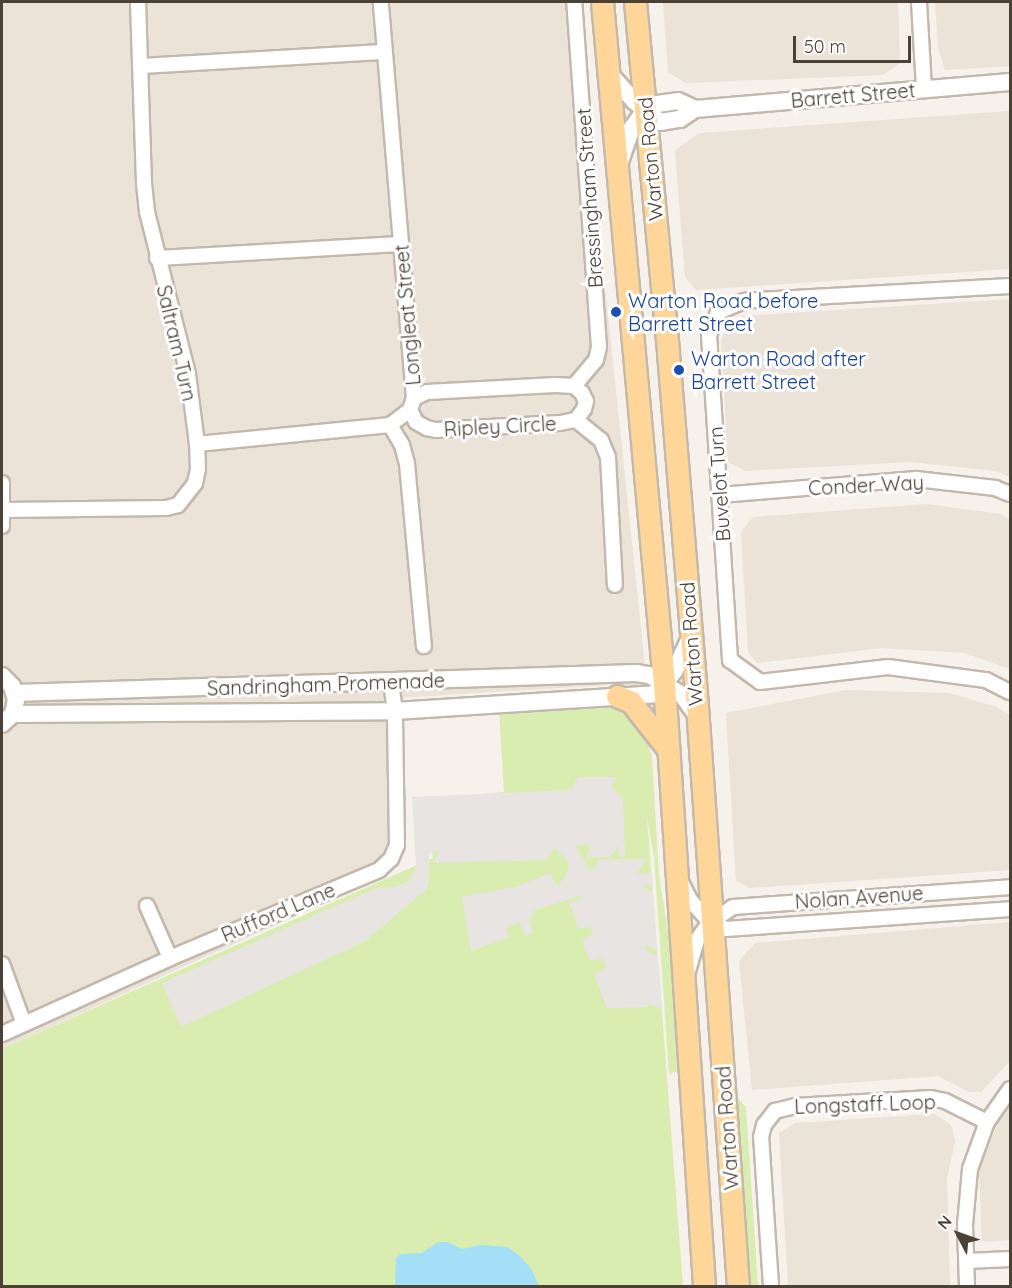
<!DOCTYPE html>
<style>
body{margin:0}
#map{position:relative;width:1012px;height:1288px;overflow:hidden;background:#f6f1ea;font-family:Quicksand,sans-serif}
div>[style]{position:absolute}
.residential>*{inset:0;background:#ebe2d8}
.green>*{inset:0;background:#d9edb0}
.parking>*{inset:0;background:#e8e4e2}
.water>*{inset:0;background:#a3dff7}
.roads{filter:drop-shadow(2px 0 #c3b8ac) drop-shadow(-2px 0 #c3b8ac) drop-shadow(0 2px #c3b8ac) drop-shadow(0 -2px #c3b8ac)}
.minor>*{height:14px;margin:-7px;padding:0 7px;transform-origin:7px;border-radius:7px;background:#fff}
.tertiary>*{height:16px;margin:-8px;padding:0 8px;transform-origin:8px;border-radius:8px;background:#fff}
.primary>*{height:21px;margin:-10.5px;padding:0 10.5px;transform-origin:10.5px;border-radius:10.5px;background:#ffd69a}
.dots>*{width:16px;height:16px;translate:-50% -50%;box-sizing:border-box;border:3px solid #fff;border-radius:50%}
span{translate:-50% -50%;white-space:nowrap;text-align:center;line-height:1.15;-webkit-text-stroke:6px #fff;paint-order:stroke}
.street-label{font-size:20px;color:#4b4137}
.transit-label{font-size:20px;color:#164399}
.left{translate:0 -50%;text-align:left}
.frame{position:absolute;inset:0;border:3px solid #4b4137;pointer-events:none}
.north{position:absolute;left:928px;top:1204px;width:60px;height:60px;-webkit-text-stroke:4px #fff;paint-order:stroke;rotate:311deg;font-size:16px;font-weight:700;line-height:24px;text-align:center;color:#4b4137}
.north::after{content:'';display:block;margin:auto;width:21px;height:27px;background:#4b4137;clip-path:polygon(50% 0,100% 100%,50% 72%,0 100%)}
.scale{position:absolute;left:793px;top:36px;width:118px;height:27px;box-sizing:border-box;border:3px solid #4b4137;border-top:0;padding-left:8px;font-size:18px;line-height:21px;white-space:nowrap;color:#4b4137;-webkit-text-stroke:4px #fff;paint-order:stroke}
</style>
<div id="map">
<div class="residential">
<div style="clip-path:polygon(2px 2px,575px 2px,649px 704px,623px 684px,399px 698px,405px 852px,390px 873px,2px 1049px)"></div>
<div style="clip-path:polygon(663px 2px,898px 2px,900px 63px,883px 75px,686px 83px,668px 72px)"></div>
<div style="clip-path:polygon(935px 2px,1010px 2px,1010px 66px,945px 70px,938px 48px)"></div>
<div style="clip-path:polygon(1010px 111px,1010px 269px,696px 290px,685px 277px,675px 150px,700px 133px)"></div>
<div style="clip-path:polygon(1010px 299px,1010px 477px,995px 471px,911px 462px,745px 471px,728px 462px,721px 340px,726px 328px,741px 316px)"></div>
<div style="clip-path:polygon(927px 504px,1001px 514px,1010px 520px,1010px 669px,964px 653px,881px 648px,757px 663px,748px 652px,741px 532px,753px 517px)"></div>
<div style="clip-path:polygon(846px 690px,949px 693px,997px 707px,1010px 715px,1010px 870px,750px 888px,736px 881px,726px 713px)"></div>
<div style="clip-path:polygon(1010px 922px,1010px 1061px,981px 1092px,969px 1092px,938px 1076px,752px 1090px,739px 961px,755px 943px)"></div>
<div style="clip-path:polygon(1010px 1103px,1010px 1240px,982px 1242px,979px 1170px,1002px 1113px)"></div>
<div style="clip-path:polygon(935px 1114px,951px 1125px,955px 1141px,947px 1179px,950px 1286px,788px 1286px,779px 1133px,795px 1123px)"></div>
</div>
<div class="green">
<div style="clip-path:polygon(614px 705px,624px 707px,644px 730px,652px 757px,659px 875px,671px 950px,679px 1071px,669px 1074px,654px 857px,647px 817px,683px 1286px,2px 1286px,2px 1049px,433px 858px,424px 799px,504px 792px,499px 709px)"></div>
<div style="clip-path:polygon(733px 1093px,746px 1107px,758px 1286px,746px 1286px)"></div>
</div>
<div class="parking">
<div style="clip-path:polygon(578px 777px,617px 777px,611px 788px,623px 798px,625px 857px,619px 857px,618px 845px,611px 857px,586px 858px,591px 844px,575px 846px,588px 868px,593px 871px,598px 860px,646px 859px,637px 874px,652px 873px,653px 885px,641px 886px,653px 892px,657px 950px,645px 945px,644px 950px,658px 956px,662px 1009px,648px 1003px,648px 1007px,607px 1008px,594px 974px,606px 968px,602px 958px,590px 961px,582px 940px,593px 934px,590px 926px,579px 929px,569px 903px,582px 899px,579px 896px,533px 911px,534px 915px,529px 919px,533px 933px,525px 936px,520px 922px,506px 928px,509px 937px,471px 951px,462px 897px,518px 886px,550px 873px,556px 885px,559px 883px,565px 877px,569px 866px,567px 860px,555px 848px,546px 860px,433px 863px,440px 850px,429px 854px,429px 880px,427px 889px,365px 941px,181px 1027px,162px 983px,376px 888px,395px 887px,409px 881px,416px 867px,412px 797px,571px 790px)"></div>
</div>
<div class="water">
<div style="clip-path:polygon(438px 1242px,447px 1242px,462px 1249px,481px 1245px,507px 1247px,520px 1256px,532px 1270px,539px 1286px,395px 1286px,396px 1258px,401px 1254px,422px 1253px)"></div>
</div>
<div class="roads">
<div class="minor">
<div style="left:919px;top:2px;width:87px;rotate:86.7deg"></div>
<div style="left:140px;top:66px;width:244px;rotate:-3.3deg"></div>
<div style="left:157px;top:258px;width:244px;rotate:-3.3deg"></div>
<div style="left:1010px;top:286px;width:266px;rotate:176.8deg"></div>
<div style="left:744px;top:301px;width:28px;rotate:157deg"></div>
<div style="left:718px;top:312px;width:25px;rotate:111deg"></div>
<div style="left:709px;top:335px;width:326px;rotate:86.3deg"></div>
<div style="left:730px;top:660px;width:37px;rotate:36deg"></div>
<div style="left:760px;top:682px;width:129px;rotate:-6.7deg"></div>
<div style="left:888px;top:667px;width:99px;rotate:7.6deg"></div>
<div style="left:986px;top:680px;width:27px;rotate:27deg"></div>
<div style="left:574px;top:386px;width:34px;rotate:-50deg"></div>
<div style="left:596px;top:360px;width:13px;rotate:-77deg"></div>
<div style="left:599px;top:347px;width:346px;rotate:-94.1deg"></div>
<div style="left:410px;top:410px;width:13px;rotate:63deg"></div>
<div style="left:416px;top:422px;width:13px;rotate:29deg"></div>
<div style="left:427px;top:428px;width:9px;rotate:13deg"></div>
<div style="left:436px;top:430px;width:124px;rotate:-3.2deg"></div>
<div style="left:560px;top:423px;width:16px;rotate:-11deg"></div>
<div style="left:576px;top:420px;width:14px;rotate:-54deg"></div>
<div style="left:584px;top:409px;width:8px;rotate:-76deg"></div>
<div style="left:586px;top:401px;width:9px;rotate:-117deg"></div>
<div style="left:582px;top:393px;width:11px;rotate:-139deg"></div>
<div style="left:574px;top:386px;width:19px;rotate:-177deg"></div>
<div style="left:555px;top:385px;width:128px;rotate:176.9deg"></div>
<div style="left:427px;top:392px;width:14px;rotate:155deg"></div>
<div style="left:576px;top:420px;width:32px;rotate:39deg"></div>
<div style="left:601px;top:440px;width:18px;rotate:68deg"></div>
<div style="left:608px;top:457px;width:128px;rotate:86.9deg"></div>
<div style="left:390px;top:425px;width:23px;rotate:59deg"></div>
<div style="left:402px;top:445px;width:20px;rotate:75deg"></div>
<div style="left:407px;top:464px;width:183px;rotate:84.7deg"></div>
<div style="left:197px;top:444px;width:194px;rotate:-5.6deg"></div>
<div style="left:390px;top:425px;width:25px;rotate:-37deg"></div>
<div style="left:410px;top:410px;width:13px;rotate:-72deg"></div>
<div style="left:414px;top:398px;width:397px;rotate:-94.8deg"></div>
<div style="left:2px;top:483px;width:43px;rotate:90deg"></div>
<div style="left:720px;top:495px;width:197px;rotate:-4.7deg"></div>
<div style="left:916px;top:479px;width:80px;rotate:6.5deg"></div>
<div style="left:995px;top:488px;width:16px;rotate:22deg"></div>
<div style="left:3px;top:510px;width:163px;rotate:-0.7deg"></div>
<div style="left:166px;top:508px;width:12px;rotate:-14deg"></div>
<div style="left:178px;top:505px;width:28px;rotate:-52deg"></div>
<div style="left:195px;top:483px;width:14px;rotate:-78deg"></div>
<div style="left:198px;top:469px;width:25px;rotate:-92deg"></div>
<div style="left:197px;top:444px;width:71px;rotate:-97.3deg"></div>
<div style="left:188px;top:374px;width:167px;rotate:-104.2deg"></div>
<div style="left:147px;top:212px;width:29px;rotate:-96deg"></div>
<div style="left:144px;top:183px;width:181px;rotate:-91.9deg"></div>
<div style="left:681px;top:882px;width:20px;rotate:63deg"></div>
<div style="left:690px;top:900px;width:27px;rotate:48deg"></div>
<div style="left:708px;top:920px;width:20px;rotate:27deg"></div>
<div style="left:726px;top:929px;width:285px;rotate:-4deg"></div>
<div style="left:147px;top:906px;width:57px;rotate:66.1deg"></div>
<div style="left:2px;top:964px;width:64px;rotate:69.9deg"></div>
<div style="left:688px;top:971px;width:32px;rotate:-74deg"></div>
<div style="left:697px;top:940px;width:19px;rotate:-55deg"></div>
<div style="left:708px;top:924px;width:30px;rotate:-34deg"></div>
<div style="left:733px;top:907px;width:278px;rotate:-4.1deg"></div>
<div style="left:2px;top:1034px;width:184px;rotate:-24.3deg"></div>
<div style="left:170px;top:958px;width:227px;rotate:-22.8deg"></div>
<div style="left:379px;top:870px;width:16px;rotate:-43deg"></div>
<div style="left:391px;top:859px;width:15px;rotate:-67deg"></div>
<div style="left:397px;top:845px;width:134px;rotate:-90.9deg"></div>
<div style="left:395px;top:711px;width:28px;rotate:-98deg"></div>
<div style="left:967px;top:1261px;width:43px;rotate:-2.7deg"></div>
<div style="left:771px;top:1286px;width:149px;rotate:-93.8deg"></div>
<div style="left:761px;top:1137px;width:12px;rotate:-76deg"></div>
<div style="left:764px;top:1125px;width:18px;rotate:-52deg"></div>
<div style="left:775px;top:1111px;width:21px;rotate:-14deg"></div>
<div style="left:795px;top:1106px;width:136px;rotate:-3.4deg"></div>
<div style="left:931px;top:1098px;width:14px;rotate:12deg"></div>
<div style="left:945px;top:1101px;width:47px;rotate:26.6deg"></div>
<div style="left:967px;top:1286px;width:61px;rotate:-91.9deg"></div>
<div style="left:965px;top:1225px;width:56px;rotate:-84.9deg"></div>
<div style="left:970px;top:1169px;width:50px;rotate:-70.1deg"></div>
<div style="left:987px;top:1122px;width:40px;rotate:-55.1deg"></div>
</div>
<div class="tertiary">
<div style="left:609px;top:73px;width:38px;rotate:48deg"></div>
<div style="left:634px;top:101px;width:33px;rotate:39deg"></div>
<div style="left:660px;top:122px;width:20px;rotate:-9deg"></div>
<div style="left:680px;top:119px;width:18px;rotate:-34deg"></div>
<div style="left:695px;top:109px;width:316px;rotate:-4.9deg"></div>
<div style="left:620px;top:162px;width:36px;rotate:-71deg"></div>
<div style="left:632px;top:128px;width:22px;rotate:-54deg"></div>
<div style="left:645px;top:110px;width:13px;rotate:-27deg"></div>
<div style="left:657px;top:104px;width:21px;rotate:-8deg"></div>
<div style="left:678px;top:101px;width:19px;rotate:25deg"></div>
<div style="left:2px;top:676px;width:14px;rotate:45deg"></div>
<div style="left:12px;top:686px;width:15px;rotate:74deg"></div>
<div style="left:16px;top:700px;width:14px;rotate:102deg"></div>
<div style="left:13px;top:714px;width:15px;rotate:138deg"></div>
<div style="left:15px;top:693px;width:621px;rotate:-1.84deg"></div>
<div style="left:636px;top:673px;width:13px;rotate:9deg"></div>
<div style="left:649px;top:675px;width:39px;rotate:31deg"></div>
<div style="left:682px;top:695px;width:26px;rotate:54deg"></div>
<div style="left:13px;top:714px;width:382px;rotate:-0.4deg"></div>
<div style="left:395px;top:711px;width:261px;rotate:-3.7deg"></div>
<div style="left:655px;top:694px;width:31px;rotate:-50deg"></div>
<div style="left:675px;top:670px;width:38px;rotate:-65deg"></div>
</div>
<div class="primary">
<div style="left:602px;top:2px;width:684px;rotate:84.8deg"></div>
<div style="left:664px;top:683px;width:604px;rotate:86.2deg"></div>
<div style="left:635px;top:2px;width:353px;rotate:84.6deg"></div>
<div style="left:668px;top:353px;width:340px;rotate:85.3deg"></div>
<div style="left:696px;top:692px;width:595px;rotate:85.96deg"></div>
<div style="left:617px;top:696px;width:15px;rotate:23deg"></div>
<div style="left:631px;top:702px;width:60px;rotate:51.8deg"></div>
</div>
</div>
<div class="dots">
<div style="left:616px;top:312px;background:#1a4fb4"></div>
<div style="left:679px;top:370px;background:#1a4fb4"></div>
</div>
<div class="street-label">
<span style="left:853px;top:95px;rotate:-5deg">Barrett Street</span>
<span style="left:650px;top:159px;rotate:-95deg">Warton Road</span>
<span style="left:589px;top:198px;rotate:-94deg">Bressingham Street</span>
<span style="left:407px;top:315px;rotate:-95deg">Longleat Street</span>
<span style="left:177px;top:343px;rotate:77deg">Saltram Turn</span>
<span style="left:500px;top:426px;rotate:-3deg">Ripley Circle</span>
<span style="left:719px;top:484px;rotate:-94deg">Buvelot Turn</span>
<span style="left:866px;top:485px;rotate:-3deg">Conder Way</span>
<span style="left:691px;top:644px;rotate:-94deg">Warton Road</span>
<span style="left:326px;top:684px;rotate:-2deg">Sandringham Promenade</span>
<span style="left:859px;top:897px;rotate:-4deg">Nolan Avenue</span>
<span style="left:278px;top:912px;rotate:-23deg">Rufford Lane</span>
<span style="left:865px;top:1104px;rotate:-2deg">Longstaff Loop</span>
<span style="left:727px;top:1128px;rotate:-94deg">Warton Road</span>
</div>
<div class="transit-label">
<span class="left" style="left:628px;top:312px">Warton Road before<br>Barrett Street</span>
<span class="left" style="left:691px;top:370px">Warton Road after<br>Barrett Street</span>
</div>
<div class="frame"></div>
<div class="north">N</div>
<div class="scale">50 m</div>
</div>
